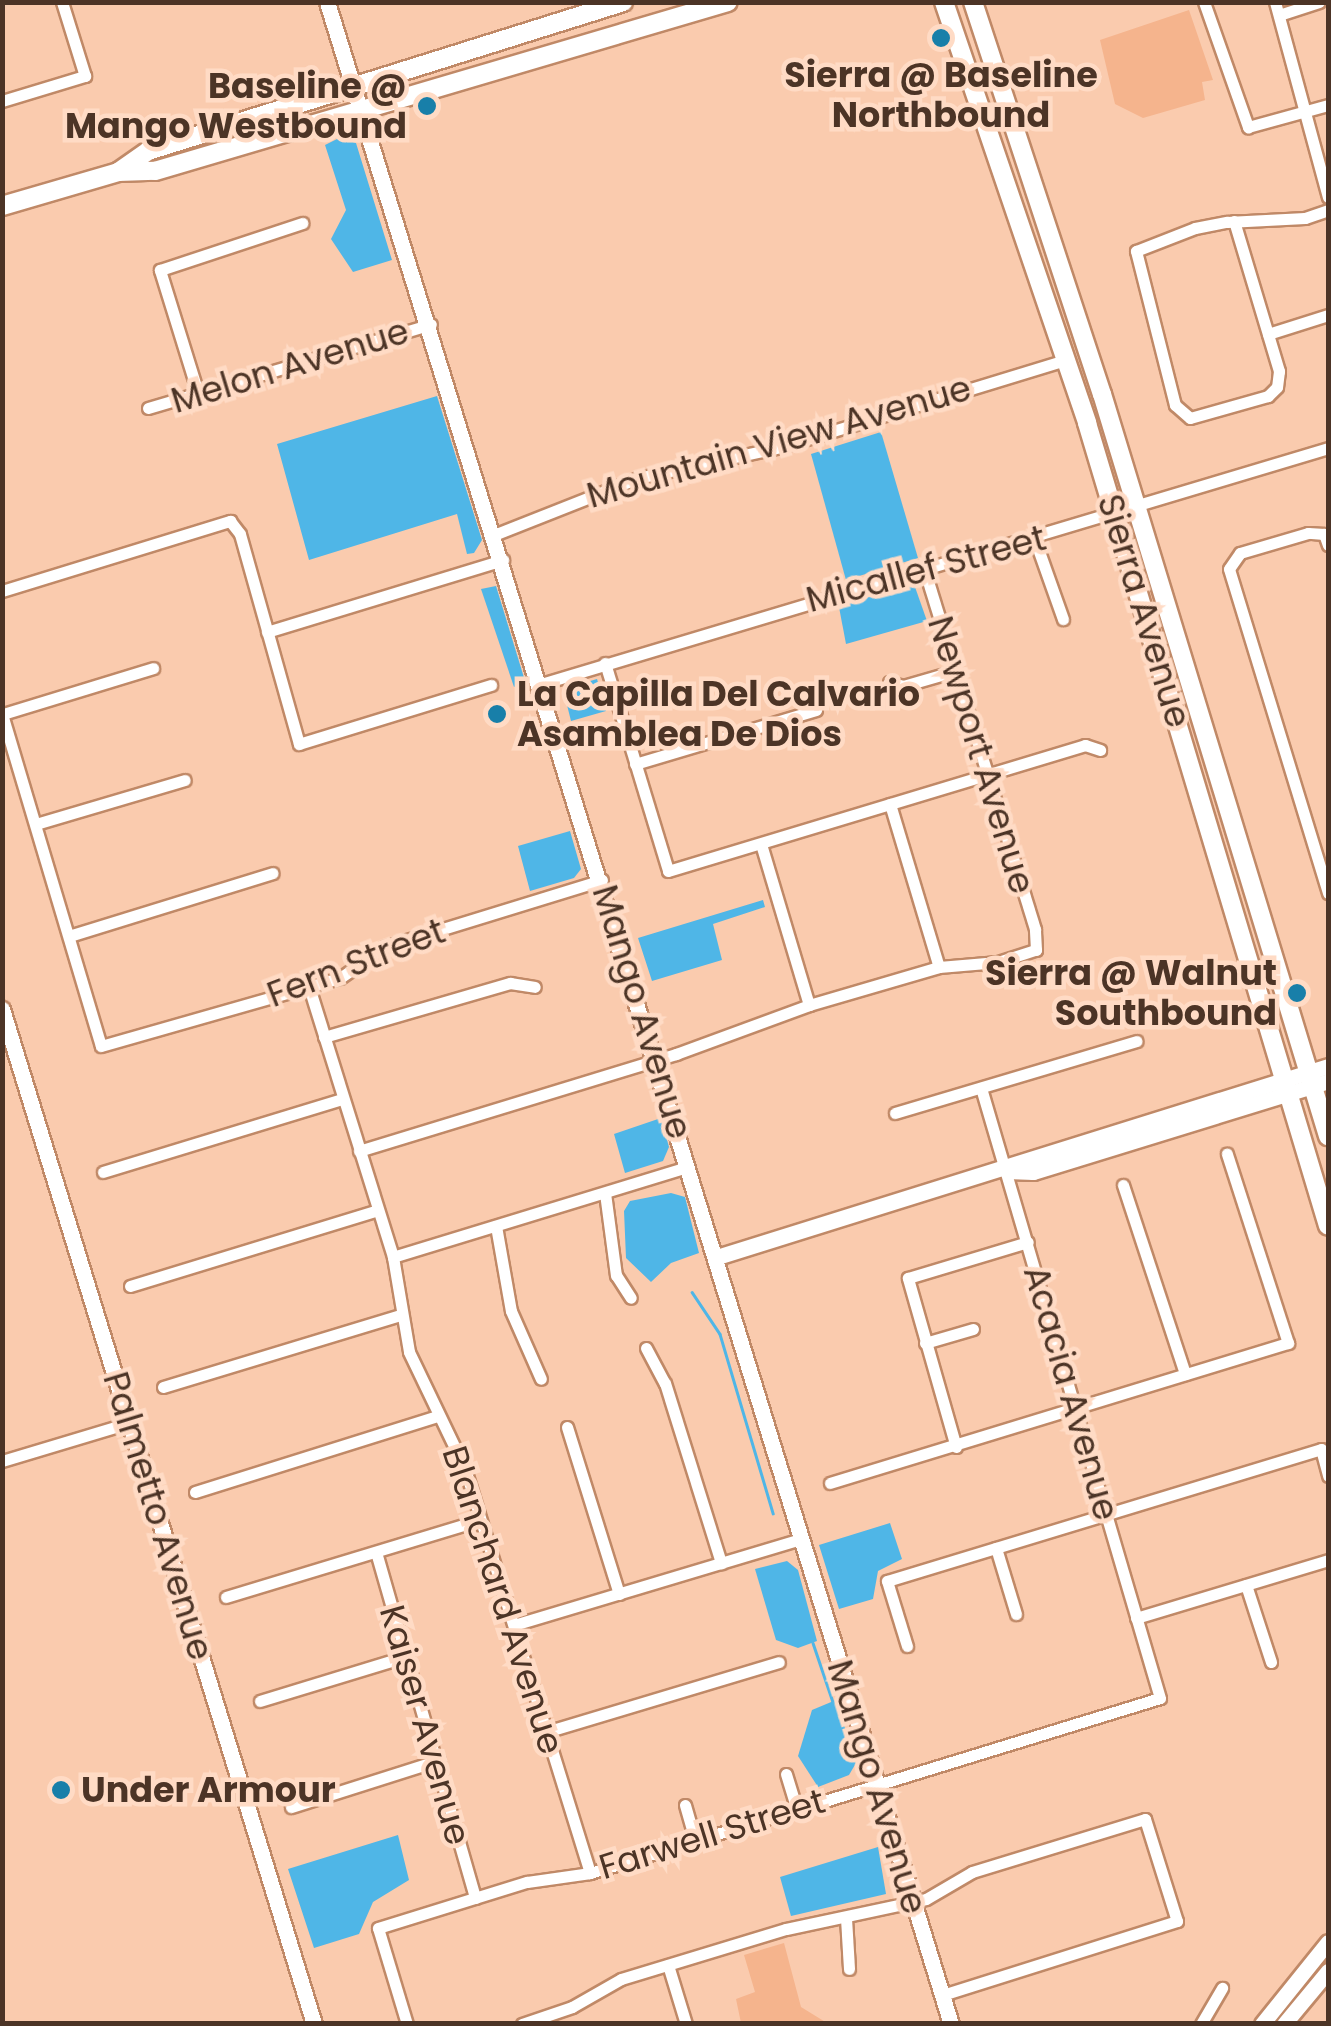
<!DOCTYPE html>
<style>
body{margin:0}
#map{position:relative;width:1331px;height:2026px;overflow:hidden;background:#facbae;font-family:Poppins,sans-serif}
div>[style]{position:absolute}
.green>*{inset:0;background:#f5b48d}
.water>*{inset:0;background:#4fb6e7}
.stream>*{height:2.5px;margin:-1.25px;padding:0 1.25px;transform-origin:1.25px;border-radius:1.25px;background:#4fb6e7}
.roads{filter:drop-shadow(2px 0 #c08967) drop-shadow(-2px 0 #c08967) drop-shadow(0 2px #c08967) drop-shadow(0 -2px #c08967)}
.minor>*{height:11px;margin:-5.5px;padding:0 5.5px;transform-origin:5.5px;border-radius:5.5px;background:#fff}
.tertiary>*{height:15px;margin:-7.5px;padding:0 7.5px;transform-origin:7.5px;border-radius:7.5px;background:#fff}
.primary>*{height:18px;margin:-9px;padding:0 9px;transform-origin:9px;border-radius:9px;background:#fff}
.dots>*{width:28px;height:28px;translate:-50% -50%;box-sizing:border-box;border:5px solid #ffdbc5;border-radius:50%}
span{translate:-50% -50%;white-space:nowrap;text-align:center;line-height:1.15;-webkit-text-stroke:9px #ffdbc5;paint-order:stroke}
.poi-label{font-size:35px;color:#4c3426;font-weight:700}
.right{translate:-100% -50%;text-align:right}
.left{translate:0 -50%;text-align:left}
.street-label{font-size:35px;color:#4c3426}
.frame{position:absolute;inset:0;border:5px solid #4c3426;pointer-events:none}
</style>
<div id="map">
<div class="green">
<div style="clip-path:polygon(1189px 10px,1213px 80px,1202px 82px,1205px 100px,1143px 118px,1115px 104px,1100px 40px)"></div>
<div style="clip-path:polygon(784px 1943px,801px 2007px,827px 2023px,741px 2023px,736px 1999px,755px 1992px,744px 1955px)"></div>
</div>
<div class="water">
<div style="clip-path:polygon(339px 138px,356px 143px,392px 260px,353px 272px,331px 239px,346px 210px,325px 145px)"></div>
<div style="clip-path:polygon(437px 396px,482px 540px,474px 553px,467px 554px,457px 514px,309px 560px,277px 444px)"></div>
<div style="clip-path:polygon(881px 432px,918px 558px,846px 580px,811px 454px)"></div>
<div style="clip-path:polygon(908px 584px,915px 587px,927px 621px,846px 644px,839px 607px)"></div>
<div style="clip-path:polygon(496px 586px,525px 681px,514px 687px,481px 589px)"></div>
<div style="clip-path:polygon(597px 679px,606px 711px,571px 721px,563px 689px)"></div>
<div style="clip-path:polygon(570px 831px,581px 869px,574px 878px,530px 891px,518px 846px)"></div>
<div style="clip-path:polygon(763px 900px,765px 907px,713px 924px,722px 960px,652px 981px,638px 938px)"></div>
<div style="clip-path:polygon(661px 1118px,669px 1147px,663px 1161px,625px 1173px,614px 1134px)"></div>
<div style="clip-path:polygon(671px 1193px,685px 1197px,699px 1253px,671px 1263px,651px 1282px,626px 1258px,624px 1211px,630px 1201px)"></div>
<div style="clip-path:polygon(890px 1523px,902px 1559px,878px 1571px,873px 1599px,839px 1609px,819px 1545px)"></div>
<div style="clip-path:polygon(787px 1561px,798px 1570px,817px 1641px,798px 1648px,776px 1640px,755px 1569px)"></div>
<div style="clip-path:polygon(836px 1700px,856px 1763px,849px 1775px,818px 1787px,798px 1756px,812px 1710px)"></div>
<div style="clip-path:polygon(398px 1835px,409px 1880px,373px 1902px,359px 1934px,314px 1948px,288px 1869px)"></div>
<div style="clip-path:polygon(878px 1847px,886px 1894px,791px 1916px,780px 1877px)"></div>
</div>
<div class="stream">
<div style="left:692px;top:1292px;width:50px;rotate:56.3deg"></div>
<div style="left:720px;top:1334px;width:187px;rotate:73.5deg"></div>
<div style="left:813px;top:1643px;width:62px;rotate:71.3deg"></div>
</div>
<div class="roads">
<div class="minor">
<div style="left:1204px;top:2px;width:133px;rotate:70.6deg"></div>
<div style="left:1248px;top:127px;width:83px;rotate:-15.4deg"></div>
<div style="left:1275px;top:2px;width:202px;rotate:74.8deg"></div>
<div style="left:1279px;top:15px;width:42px;rotate:-18deg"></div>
<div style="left:2px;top:101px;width:87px;rotate:-16.8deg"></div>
<div style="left:85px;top:76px;width:77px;rotate:-107.3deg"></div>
<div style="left:1234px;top:221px;width:157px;rotate:73.3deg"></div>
<div style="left:1279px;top:371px;width:16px;rotate:97deg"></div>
<div style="left:1277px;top:387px;width:13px;rotate:135deg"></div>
<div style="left:1268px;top:396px;width:81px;rotate:164.2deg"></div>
<div style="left:1190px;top:418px;width:20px;rotate:-139deg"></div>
<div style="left:1175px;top:405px;width:159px;rotate:-104.2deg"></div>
<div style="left:1136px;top:251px;width:63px;rotate:-21.3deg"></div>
<div style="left:1195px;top:228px;width:33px;rotate:-11deg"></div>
<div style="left:1227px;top:222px;width:78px;rotate:-2.9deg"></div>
<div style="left:1305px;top:218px;width:24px;rotate:-19deg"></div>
<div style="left:1268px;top:334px;width:63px;rotate:-17.6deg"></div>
<div style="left:198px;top:393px;width:129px;rotate:-107.2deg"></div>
<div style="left:160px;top:270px;width:150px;rotate:-18.3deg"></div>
<div style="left:148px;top:408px;width:295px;rotate:-16.5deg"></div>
<div style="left:496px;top:534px;width:153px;rotate:-21.5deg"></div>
<div style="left:638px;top:478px;width:146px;rotate:-12.2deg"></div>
<div style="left:781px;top:447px;width:297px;rotate:-17deg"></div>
<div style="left:1035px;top:540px;width:84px;rotate:70.5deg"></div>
<div style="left:1328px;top:545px;width:12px;rotate:-110deg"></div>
<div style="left:1324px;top:534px;width:16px;rotate:-176deg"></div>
<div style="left:1308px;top:533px;width:71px;rotate:163.6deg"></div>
<div style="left:1240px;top:553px;width:19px;rotate:125deg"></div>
<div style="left:1229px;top:569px;width:339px;rotate:73deg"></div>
<div style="left:2px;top:591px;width:239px;rotate:-17.1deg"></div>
<div style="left:230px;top:521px;width:16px;rotate:52deg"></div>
<div style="left:240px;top:534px;width:218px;rotate:74.3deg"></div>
<div style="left:299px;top:744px;width:201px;rotate:-17.1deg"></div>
<div style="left:267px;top:632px;width:247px;rotate:-17deg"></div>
<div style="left:605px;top:663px;width:217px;rotate:73.1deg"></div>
<div style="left:668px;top:871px;width:436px;rotate:-16.8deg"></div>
<div style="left:1085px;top:745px;width:16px;rotate:18deg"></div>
<div style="left:889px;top:682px;width:15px;rotate:16deg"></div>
<div style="left:903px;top:686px;width:54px;rotate:-16.1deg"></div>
<div style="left:541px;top:684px;width:822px;rotate:-16.69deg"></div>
<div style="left:2px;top:714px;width:346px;rotate:73.4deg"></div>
<div style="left:101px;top:1046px;width:248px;rotate:-15.9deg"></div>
<div style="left:340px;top:978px;width:54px;rotate:-35.2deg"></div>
<div style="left:384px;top:947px;width:228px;rotate:-17.1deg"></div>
<div style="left:3px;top:714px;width:157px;rotate:-17deg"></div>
<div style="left:635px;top:764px;width:189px;rotate:-16.6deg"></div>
<div style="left:890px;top:804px;width:170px;rotate:73.3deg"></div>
<div style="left:36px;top:824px;width:155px;rotate:-16.5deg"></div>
<div style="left:761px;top:844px;width:168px;rotate:73.4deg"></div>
<div style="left:69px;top:936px;width:213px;rotate:-17.2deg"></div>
<div style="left:309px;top:987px;width:283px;rotate:72.7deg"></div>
<div style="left:393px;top:1257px;width:96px;rotate:80.4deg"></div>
<div style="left:409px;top:1352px;width:130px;rotate:64.4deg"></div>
<div style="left:465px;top:1469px;width:423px;rotate:72.8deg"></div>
<div style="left:324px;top:1037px;width:194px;rotate:-16.2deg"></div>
<div style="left:510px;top:983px;width:25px;rotate:9deg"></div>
<div style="left:895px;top:1113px;width:252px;rotate:-16.6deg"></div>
<div style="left:359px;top:1151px;width:332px;rotate:-17deg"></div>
<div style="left:676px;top:1054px;width:142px;rotate:-20.2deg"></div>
<div style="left:809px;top:1005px;width:135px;rotate:-16.3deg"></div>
<div style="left:939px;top:967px;width:59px;rotate:-4.8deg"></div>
<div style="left:998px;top:962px;width:40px;rotate:-18deg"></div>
<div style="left:1036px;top:950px;width:21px;rotate:-93deg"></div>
<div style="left:1035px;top:929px;width:380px;rotate:-107.1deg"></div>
<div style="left:103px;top:1172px;width:247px;rotate:-17deg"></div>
<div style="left:1123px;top:1185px;width:199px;rotate:71.8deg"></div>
<div style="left:605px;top:1193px;width:83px;rotate:82.4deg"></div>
<div style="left:616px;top:1275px;width:27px;rotate:57deg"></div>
<div style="left:496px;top:1226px;width:86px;rotate:80deg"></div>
<div style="left:511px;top:1311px;width:74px;rotate:66.2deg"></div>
<div style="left:393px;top:1257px;width:308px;rotate:-17deg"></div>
<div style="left:130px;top:1286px;width:257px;rotate:-17deg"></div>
<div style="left:925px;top:1343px;width:50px;rotate:-16.3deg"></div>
<div style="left:646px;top:1348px;width:40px;rotate:62deg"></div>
<div style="left:665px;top:1383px;width:189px;rotate:72.7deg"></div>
<div style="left:163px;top:1387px;width:248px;rotate:-16.9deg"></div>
<div style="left:567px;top:1427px;width:175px;rotate:72.7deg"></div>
<div style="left:956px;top:1447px;width:176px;rotate:-105.9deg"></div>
<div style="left:908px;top:1278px;width:125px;rotate:-16.7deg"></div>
<div style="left:2px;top:1461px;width:133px;rotate:-16.7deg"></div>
<div style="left:830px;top:1483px;width:479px;rotate:-17deg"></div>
<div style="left:1288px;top:1343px;width:199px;rotate:-107.9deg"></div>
<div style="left:195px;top:1492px;width:254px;rotate:-17.4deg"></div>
<div style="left:996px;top:1548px;width:69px;rotate:73.1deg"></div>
<div style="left:376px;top:1552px;width:360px;rotate:74deg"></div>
<div style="left:1246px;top:1585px;width:81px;rotate:72deg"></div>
<div style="left:226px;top:1597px;width:264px;rotate:-16.9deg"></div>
<div style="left:1136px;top:1618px;width:201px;rotate:-16.8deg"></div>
<div style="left:514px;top:1625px;width:300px;rotate:-16.7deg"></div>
<div style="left:907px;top:1646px;width:68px;rotate:-107.1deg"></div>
<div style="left:887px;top:1581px;width:454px;rotate:-16.9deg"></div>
<div style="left:1321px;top:1449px;width:28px;rotate:75deg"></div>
<div style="left:260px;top:1701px;width:154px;rotate:-17deg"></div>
<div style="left:546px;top:1732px;width:243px;rotate:-16.7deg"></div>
<div style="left:786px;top:1774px;width:37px;rotate:73deg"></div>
<div style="left:685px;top:1805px;width:37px;rotate:74deg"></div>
<div style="left:291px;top:1807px;width:155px;rotate:-17.6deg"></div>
<div style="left:846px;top:1918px;width:51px;rotate:86.6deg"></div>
<div style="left:668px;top:1965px;width:62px;rotate:73deg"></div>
<div style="left:407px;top:2024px;width:100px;rotate:-106.8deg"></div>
<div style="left:378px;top:1928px;width:156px;rotate:-17.2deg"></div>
<div style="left:527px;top:1882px;width:64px;rotate:-8.1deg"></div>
<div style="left:590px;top:1873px;width:596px;rotate:-17.07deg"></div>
<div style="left:1160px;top:1698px;width:636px;rotate:-106.35deg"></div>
<div style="left:522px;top:2024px;width:53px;rotate:-18.8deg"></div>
<div style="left:572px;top:2007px;width:56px;rotate:-29.7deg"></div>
<div style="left:621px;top:1979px;width:172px;rotate:-16.9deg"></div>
<div style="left:786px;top:1929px;width:143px;rotate:-12.1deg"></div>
<div style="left:926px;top:1899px;width:53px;rotate:-30.4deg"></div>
<div style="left:972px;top:1872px;width:181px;rotate:-17deg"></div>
<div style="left:1145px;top:1819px;width:107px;rotate:72.6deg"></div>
<div style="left:1177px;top:1921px;width:246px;rotate:162.5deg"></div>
<div style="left:1201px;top:2024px;width:42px;rotate:-59.7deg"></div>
</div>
<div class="tertiary">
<div style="left:327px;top:2px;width:2116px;rotate:72.85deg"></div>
<div style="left:2px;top:1009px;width:1062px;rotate:72.91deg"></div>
<div style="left:1007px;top:1171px;width:26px;rotate:2deg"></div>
<div style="left:1033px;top:1172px;width:309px;rotate:-17.1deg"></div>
<div style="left:717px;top:1257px;width:640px;rotate:-17.36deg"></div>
<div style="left:1262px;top:2024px;width:105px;rotate:-51.2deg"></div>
<div style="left:1284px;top:2024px;width:69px;rotate:-50.3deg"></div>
</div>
<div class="primary">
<div style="left:944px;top:2px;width:445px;rotate:71.2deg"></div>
<div style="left:1087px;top:423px;width:838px;rotate:73.29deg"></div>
<div style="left:973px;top:2px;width:413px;rotate:71.8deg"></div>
<div style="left:1102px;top:394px;width:776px;rotate:73.06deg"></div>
<div style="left:118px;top:172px;width:37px;rotate:-35deg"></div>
<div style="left:148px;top:151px;width:498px;rotate:-17.4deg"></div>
<div style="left:2px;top:206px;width:121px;rotate:-16.3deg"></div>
<div style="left:118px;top:172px;width:37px;rotate:-2deg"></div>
<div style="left:155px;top:171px;width:597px;rotate:-16.43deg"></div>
</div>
</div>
<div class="dots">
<div style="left:941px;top:38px;background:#187fa9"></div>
<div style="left:427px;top:106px;background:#187fa9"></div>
<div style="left:497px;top:714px;background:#187fa9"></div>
<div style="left:1297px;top:993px;background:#187fa9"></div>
<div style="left:61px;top:1790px;background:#187fa9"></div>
</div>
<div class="poi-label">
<span style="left:941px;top:95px">Sierra @ Baseline<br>Northbound</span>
<span class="right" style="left:407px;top:106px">Baseline @<br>Mango Westbound</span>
<span class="left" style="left:517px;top:714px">La Capilla Del Calvario<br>Asamblea De Dios</span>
<span class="right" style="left:1277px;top:993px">Sierra @ Walnut<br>Southbound</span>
<span class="left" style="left:81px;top:1790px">Under Armour</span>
</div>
<div class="street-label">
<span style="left:290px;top:366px;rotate:-17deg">Melon Avenue</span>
<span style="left:779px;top:442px;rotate:-16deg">Mountain View Avenue</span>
<span style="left:926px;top:569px;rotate:-15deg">Micallef Street</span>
<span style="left:1144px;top:611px;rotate:73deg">Sierra Avenue</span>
<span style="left:981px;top:755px;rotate:73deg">Newport Avenue</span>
<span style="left:356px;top:963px;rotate:-21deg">Fern Street</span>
<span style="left:642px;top:1012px;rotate:73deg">Mango Avenue</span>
<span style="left:1071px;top:1393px;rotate:74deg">Acacia Avenue</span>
<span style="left:158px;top:1516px;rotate:73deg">Palmetto Avenue</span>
<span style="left:503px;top:1600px;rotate:72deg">Blanchard Avenue</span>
<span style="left:425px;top:1725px;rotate:74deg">Kaiser Avenue</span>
<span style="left:877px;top:1787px;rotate:73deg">Mango Avenue</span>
<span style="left:712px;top:1834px;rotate:-17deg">Farwell Street</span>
</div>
<div class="frame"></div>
</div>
